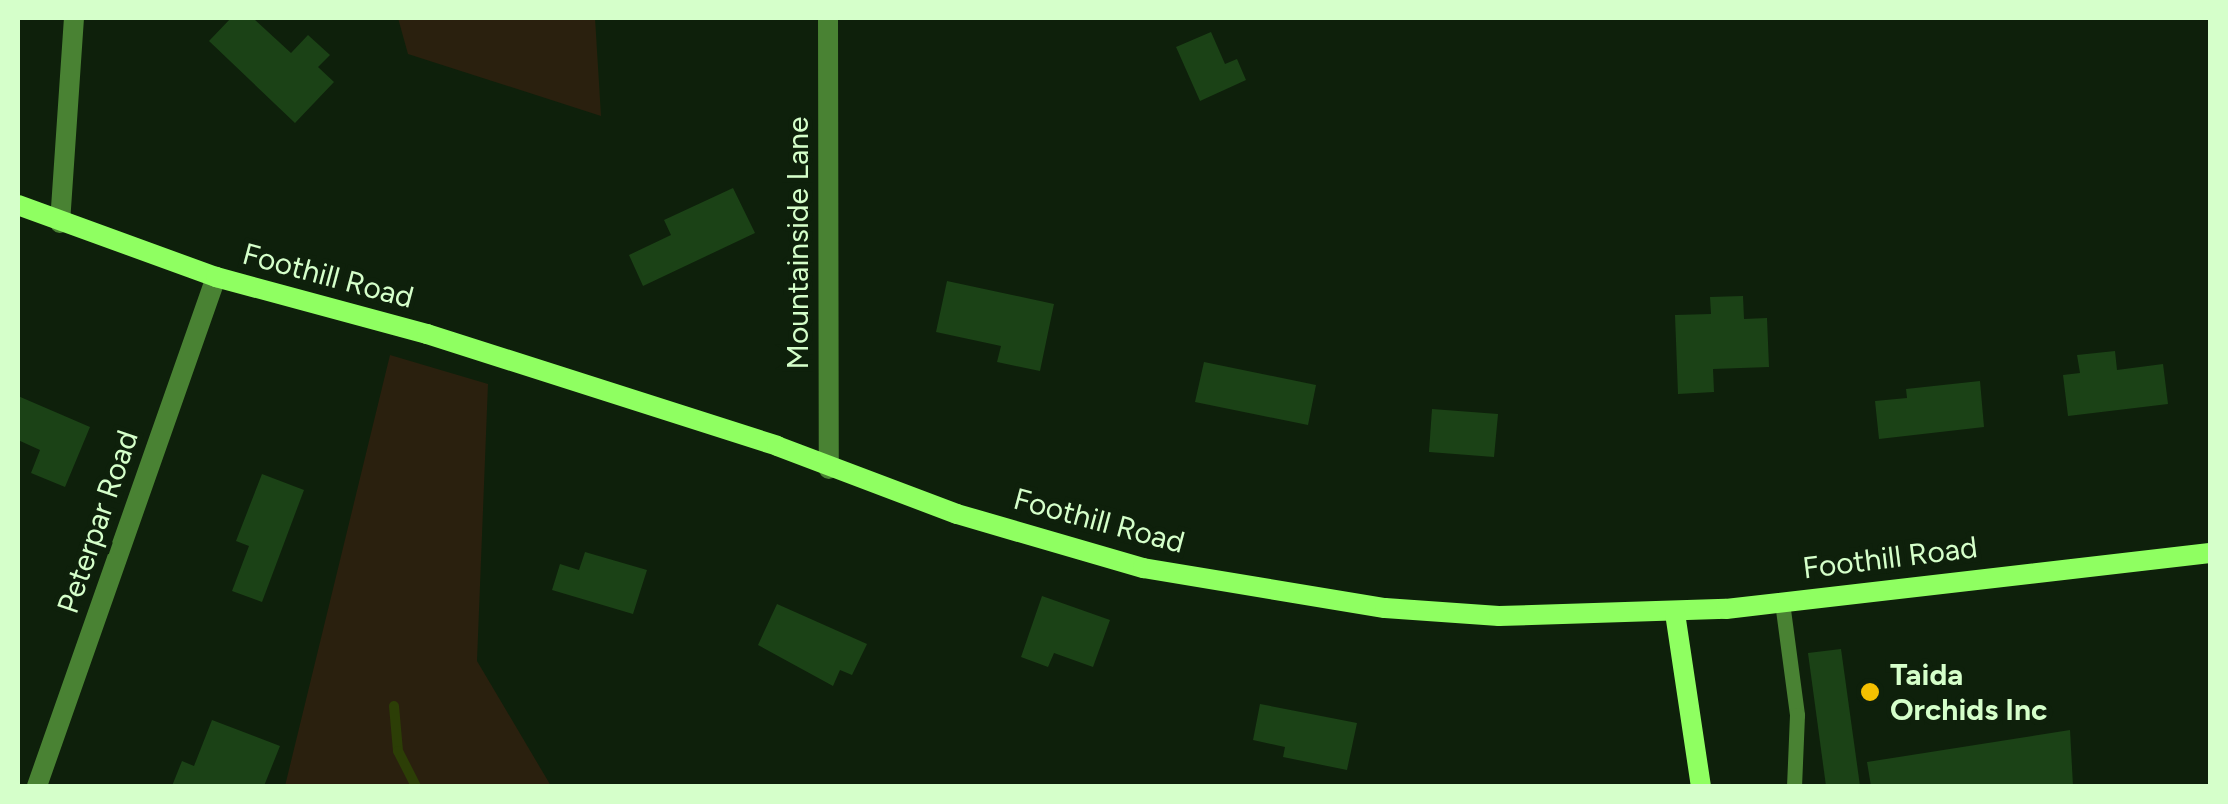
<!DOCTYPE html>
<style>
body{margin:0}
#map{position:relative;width:2228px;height:804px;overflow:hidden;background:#0e200b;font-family:Figtree,sans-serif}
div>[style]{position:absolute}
.green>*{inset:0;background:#2a200e}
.stream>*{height:10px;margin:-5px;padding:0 5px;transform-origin:5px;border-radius:5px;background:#2c3e06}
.building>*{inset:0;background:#1b4216}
.lane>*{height:15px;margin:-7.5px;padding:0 7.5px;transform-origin:7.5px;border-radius:7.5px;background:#498233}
.street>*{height:20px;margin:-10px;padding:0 10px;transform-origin:10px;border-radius:10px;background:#498233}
.secondary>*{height:20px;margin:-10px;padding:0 10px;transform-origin:10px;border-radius:10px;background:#8fff61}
.dots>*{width:28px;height:28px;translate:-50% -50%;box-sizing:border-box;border:5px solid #0e200b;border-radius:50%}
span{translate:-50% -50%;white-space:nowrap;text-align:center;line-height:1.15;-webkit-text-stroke:10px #0e200b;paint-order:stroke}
.street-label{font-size:30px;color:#d5ffca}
.poi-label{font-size:30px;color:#d5ffca;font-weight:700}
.left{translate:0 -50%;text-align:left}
.frame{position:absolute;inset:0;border:20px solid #d5ffca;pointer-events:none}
</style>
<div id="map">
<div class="green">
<div style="clip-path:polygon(398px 18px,595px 18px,601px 116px,408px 54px)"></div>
<div style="clip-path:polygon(390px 355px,488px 384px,477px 661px,551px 786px,285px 786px)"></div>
</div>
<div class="stream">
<div style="left:394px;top:706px;width:45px;rotate:84.9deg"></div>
<div style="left:398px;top:751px;width:39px;rotate:63deg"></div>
</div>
<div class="building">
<div style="clip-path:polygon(231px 18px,253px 18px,291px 53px,308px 35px,330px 55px,318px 67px,334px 82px,295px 123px,209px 41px)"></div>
<div style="clip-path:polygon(1211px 32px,1225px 64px,1237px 59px,1246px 80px,1200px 101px,1176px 47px)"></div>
<div style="clip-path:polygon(733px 188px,755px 233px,643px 286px,629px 255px,671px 235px,664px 220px)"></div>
<div style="clip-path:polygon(947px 281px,1054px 304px,1040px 371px,997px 362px,1001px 346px,936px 332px)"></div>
<div style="clip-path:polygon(1743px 296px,1744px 319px,1767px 318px,1769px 367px,1713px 369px,1714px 392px,1678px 394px,1675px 315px,1711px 314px,1710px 297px)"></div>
<div style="clip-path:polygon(2115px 351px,2117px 370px,2163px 364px,2168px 404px,2068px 416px,2063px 375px,2080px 373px,2077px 355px)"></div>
<div style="clip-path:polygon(1204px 362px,1316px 385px,1308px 425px,1195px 402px)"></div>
<div style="clip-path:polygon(1980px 381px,1984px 427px,1879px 439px,1875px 401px,1907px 398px,1906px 389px)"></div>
<div style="clip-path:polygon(18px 396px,90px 427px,65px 487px,31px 473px,40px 450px,18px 440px)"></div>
<div style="clip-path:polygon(1432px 409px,1498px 414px,1494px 457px,1429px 452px)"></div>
<div style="clip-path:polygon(262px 474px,304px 490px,262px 602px,232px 591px,249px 546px,236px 541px)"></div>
<div style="clip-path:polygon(585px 552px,647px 570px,633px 614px,552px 590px,560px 564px,579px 570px)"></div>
<div style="clip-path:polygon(1042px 596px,1110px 620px,1093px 667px,1054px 653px,1048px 667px,1021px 657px)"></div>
<div style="clip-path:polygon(777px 604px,867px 644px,852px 675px,840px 670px,833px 686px,758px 645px)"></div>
<div style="clip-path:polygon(1841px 649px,1860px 786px,1826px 786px,1808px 653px)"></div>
<div style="clip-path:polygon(1260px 704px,1357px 723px,1347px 770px,1283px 757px,1285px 747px,1253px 740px)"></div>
<div style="clip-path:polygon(212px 720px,280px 746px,264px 786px,172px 786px,182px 761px,194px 766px)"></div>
<div style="clip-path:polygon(2070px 730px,2073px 786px,1871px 786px,1867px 762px)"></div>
</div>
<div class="lane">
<div style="left:1782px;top:602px;width:114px;rotate:82.4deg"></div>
<div style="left:1797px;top:715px;width:71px;rotate:92.4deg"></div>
</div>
<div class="street">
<div style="left:828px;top:18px;width:451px;rotate:89.9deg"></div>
<div style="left:60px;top:223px;width:205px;rotate:-86.1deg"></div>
<div style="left:37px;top:786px;width:540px;rotate:-70.62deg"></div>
</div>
<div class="secondary">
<div style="left:18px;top:205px;width:211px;rotate:20deg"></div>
<div style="left:216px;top:277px;width:219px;rotate:15.1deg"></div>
<div style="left:427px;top:334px;width:367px;rotate:17.7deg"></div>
<div style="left:777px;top:446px;width:192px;rotate:20.7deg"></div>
<div style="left:957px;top:514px;width:194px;rotate:16.2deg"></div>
<div style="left:1143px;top:568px;width:245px;rotate:9.4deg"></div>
<div style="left:1385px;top:608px;width:114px;rotate:4deg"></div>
<div style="left:1499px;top:616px;width:227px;rotate:-1.8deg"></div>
<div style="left:1726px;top:609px;width:487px;rotate:-6.6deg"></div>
<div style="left:1675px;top:613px;width:175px;rotate:81.5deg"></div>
</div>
<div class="dots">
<div style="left:1870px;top:692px;background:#f5c000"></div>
</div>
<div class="street-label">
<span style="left:798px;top:243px;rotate:-90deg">Mountainside Lane</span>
<span style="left:328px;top:276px;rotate:15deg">Foothill Road</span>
<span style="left:1099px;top:521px;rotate:15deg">Foothill Road</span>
<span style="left:98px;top:522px;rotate:-71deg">Peterpar Road</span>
<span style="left:1890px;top:558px;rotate:-7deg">Foothill Road</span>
</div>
<div class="poi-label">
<span class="left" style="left:1890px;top:692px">Taida<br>Orchids Inc</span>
</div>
<div class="frame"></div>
</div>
